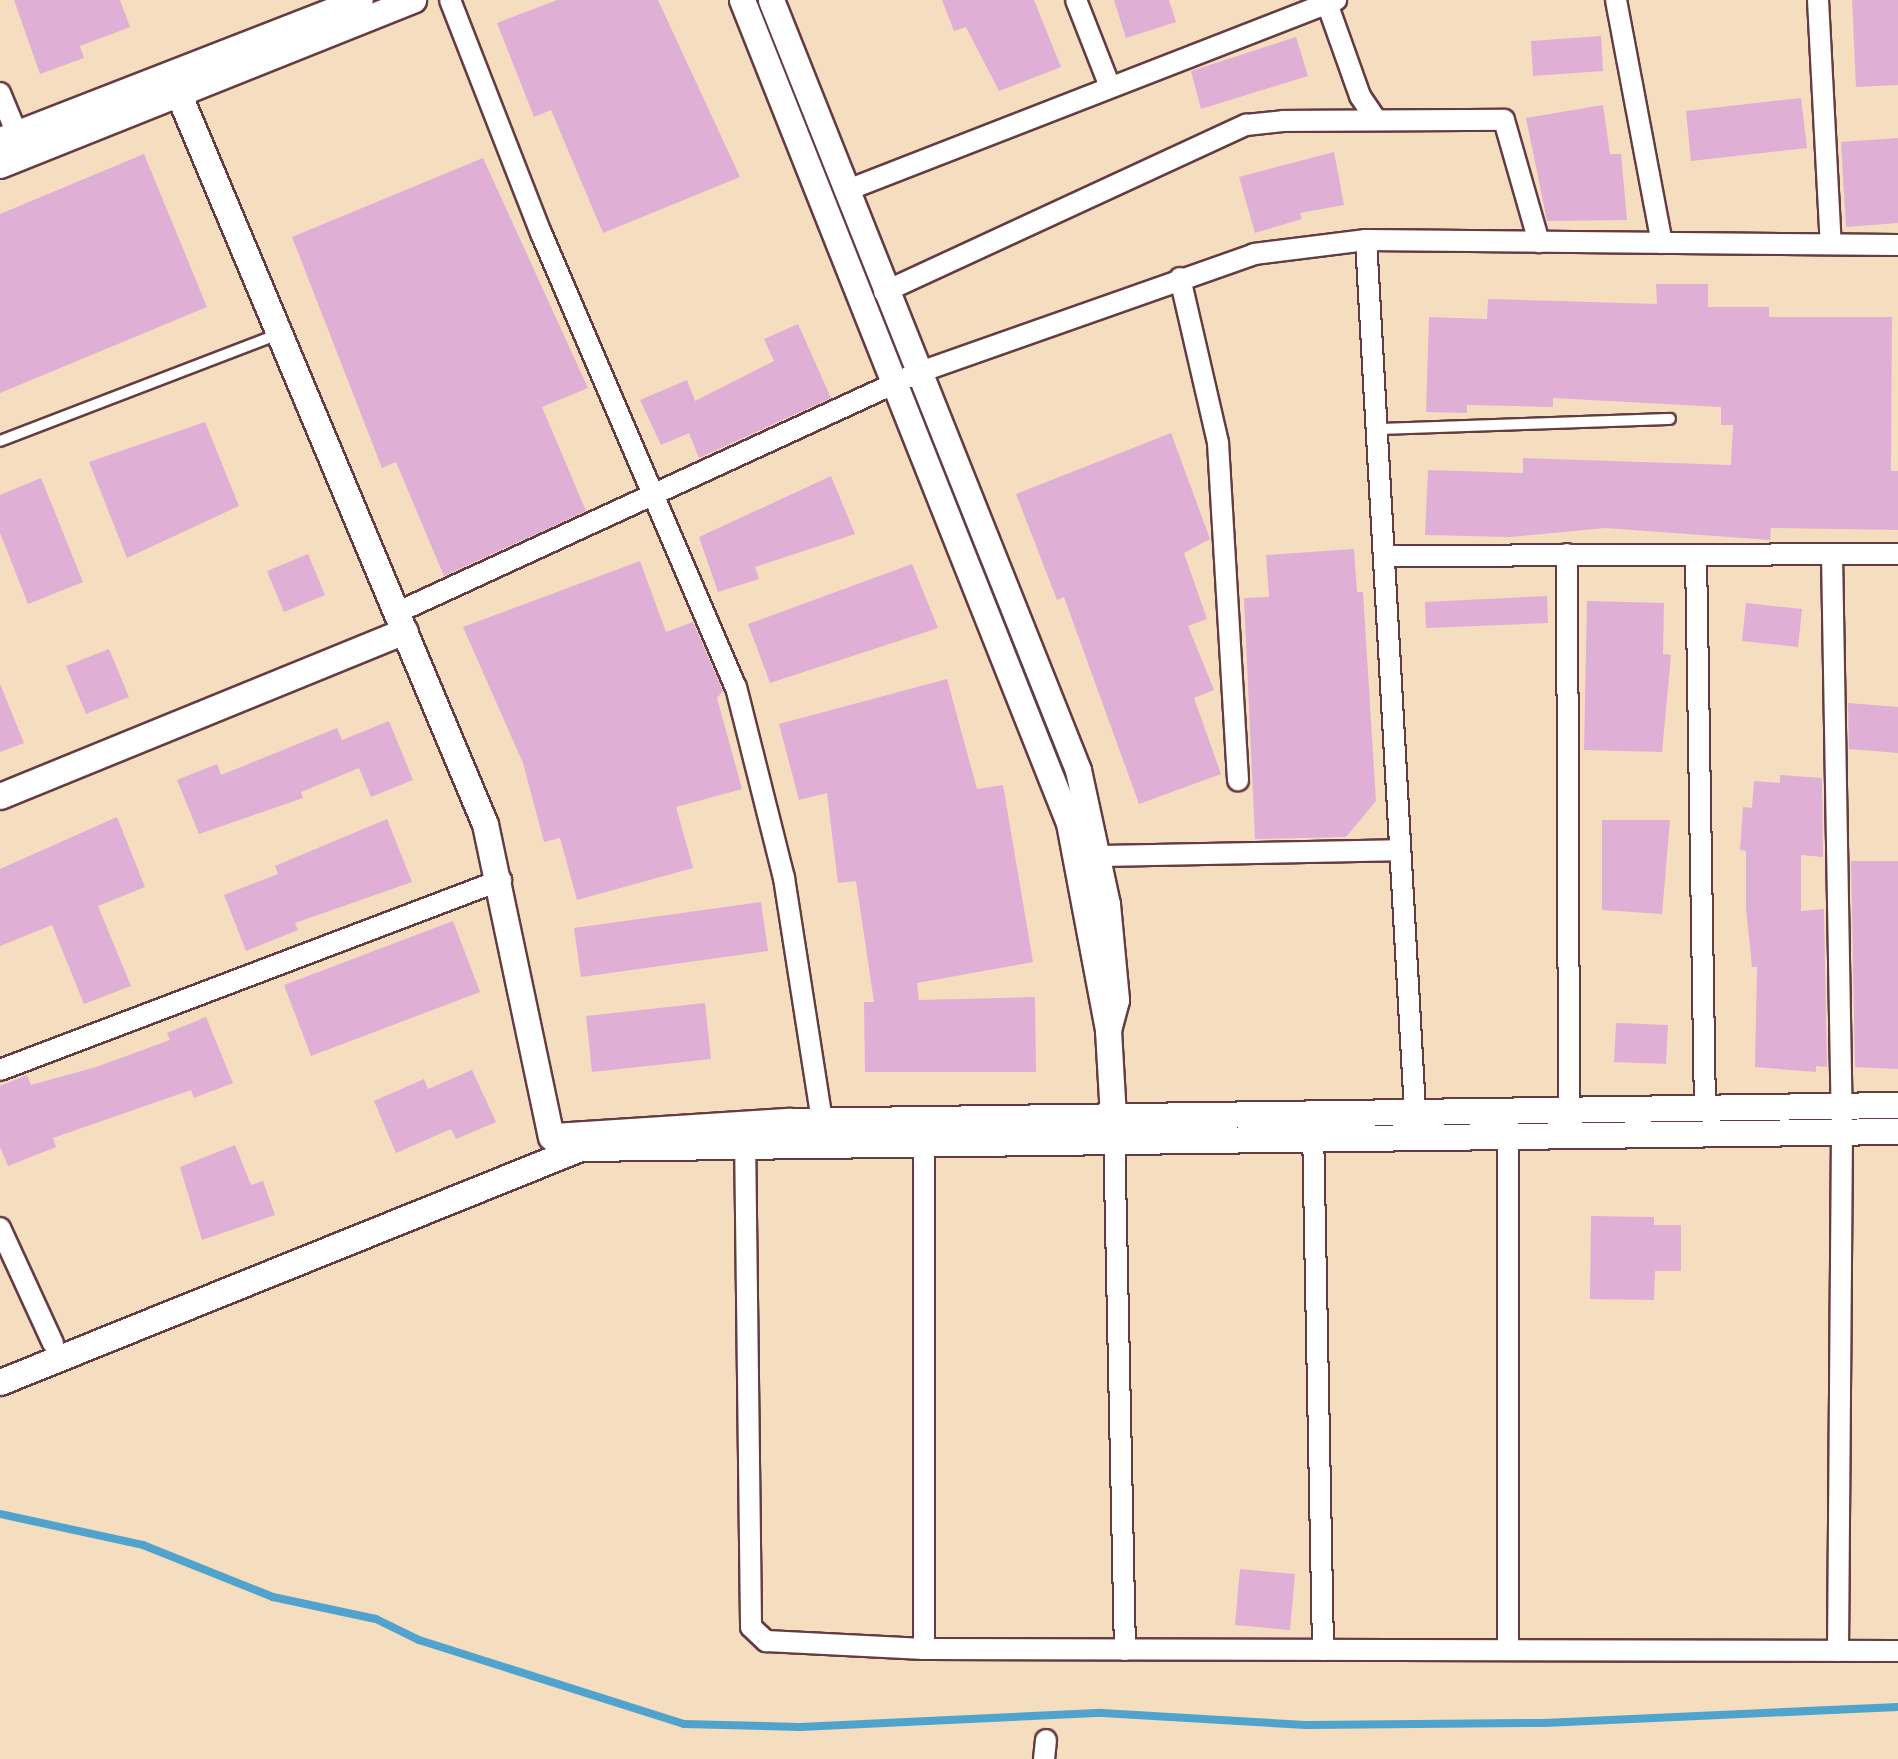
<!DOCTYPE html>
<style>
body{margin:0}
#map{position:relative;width:1898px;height:1759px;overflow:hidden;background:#f5ddc0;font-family:Dekko,sans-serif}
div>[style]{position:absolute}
.stream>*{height:8px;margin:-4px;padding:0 4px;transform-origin:4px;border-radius:4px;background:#50a3cc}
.building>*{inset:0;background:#e0afd6}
.roads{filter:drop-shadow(2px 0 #643c41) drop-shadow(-2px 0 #643c41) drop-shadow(0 2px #643c41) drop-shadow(0 -2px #643c41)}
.service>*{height:10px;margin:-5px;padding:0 5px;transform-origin:5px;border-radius:5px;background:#fff}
.minor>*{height:20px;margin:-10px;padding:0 10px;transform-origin:10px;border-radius:10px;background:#fff}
.tertiary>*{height:25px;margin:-12.5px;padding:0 12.5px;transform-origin:12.5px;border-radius:12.5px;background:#fff}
span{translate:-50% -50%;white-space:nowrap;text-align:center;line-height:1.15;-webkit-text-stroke:10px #fcf5e5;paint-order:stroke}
</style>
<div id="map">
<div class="stream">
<div style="left:0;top:1514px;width:146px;rotate:12.2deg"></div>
<div style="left:143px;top:1545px;width:140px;rotate:21.8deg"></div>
<div style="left:273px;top:1597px;width:105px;rotate:12.1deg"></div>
<div style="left:376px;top:1619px;width:48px;rotate:26deg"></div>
<div style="left:419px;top:1640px;width:278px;rotate:17.6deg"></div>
<div style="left:684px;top:1724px;width:116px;rotate:1.5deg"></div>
<div style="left:800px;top:1727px;width:302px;rotate:-2.7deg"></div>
<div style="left:1102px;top:1713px;width:204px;rotate:3.4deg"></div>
<div style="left:1306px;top:1725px;width:238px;rotate:-0.5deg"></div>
<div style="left:1544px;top:1723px;width:354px;rotate:-2.6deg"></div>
</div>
<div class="building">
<div style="clip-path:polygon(14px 0,120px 0,130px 27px,80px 46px,84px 58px,40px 74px)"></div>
<div style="clip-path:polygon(557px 0,658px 0,740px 177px,603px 233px,551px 110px,534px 117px,497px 23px)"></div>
<div style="clip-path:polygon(942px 0,1034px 0,1061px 67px,999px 91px,966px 27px,954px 31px)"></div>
<div style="clip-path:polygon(1114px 0,1169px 0,1176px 22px,1126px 38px)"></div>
<div style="clip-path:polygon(1852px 0,1898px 0,1898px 85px,1856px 87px)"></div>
<div style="clip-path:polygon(1601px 36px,1603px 71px,1533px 76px,1531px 41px)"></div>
<div style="clip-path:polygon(1296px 37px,1308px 76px,1201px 109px,1191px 71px)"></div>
<div style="clip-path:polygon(1801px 98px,1807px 148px,1691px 161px,1686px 111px)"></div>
<div style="clip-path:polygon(1603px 105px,1610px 154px,1621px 154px,1627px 220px,1547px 221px,1526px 118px)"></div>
<div style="clip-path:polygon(1898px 138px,1898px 223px,1846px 227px,1841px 142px)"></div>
<div style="clip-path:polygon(1334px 152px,1344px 205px,1300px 213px,1302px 219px,1255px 233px,1239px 177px)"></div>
<div style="clip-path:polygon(144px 154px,207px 307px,0 393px,0 214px)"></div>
<div style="clip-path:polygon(483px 158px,588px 388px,542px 407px,586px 511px,444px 576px,396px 462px,382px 468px,292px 237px)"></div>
<div style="clip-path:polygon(1656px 284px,1708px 284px,1708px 307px,1769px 307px,1769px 317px,1892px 317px,1891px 471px,1898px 471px,1898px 530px,1771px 528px,1770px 540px,1605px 528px,1510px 537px,1425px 535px,1428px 470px,1523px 473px,1523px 458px,1731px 465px,1733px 425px,1721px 425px,1721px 407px,1553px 398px,1553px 407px,1467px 405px,1467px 413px,1426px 412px,1429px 317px,1487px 319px,1488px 299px,1657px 304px)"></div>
<div style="clip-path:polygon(798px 324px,831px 398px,699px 458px,689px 433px,661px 445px,640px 400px,687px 380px,695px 401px,774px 361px,764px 339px)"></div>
<div style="clip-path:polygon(205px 422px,239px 506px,127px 558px,89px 462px)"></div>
<div style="clip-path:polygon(1171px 433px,1210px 539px,1184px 553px,1207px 619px,1188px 626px,1214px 690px,1194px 698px,1221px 774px,1139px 804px,1064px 597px,1057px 600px,1016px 494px)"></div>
<div style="clip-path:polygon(831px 476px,855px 534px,755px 567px,759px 579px,718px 592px,699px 537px)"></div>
<div style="clip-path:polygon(41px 478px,83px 582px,28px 604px,0 533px,0 495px)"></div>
<div style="clip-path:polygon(1354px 549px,1357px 592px,1363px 592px,1376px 801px,1346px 837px,1255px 839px,1244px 598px,1269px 597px,1266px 555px)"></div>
<div style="clip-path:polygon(308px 554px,325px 595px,284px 612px,267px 571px)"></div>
<div style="clip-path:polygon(640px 561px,666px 632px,693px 622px,723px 691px,717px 698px,742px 789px,676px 807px,693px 868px,577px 900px,560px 838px,544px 842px,523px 763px,463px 627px)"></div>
<div style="clip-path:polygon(912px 564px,938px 628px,770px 683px,748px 624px)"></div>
<div style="clip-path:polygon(1547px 596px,1548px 623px,1426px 628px,1425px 602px)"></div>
<div style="clip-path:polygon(1587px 601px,1664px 603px,1663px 654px,1671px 655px,1662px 752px,1584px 750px)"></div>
<div style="clip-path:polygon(1746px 603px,1802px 609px,1798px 647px,1742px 641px)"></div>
<div style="clip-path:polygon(109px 649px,129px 697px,86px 714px,66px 666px)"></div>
<div style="clip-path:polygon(947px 679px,977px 789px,1003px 785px,1033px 962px,917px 983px,919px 1000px,1035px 997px,1036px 1072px,865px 1072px,864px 1002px,874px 1002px,856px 881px,838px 883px,827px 793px,799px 800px,779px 724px)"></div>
<div style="clip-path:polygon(0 684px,24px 743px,0 752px)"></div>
<div style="clip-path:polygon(1848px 703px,1898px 707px,1898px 753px,1849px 749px)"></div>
<div style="clip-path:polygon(389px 721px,413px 780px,371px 797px,359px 768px,301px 792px,303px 798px,199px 834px,177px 780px,217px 764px,221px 775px,337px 728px,342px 740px)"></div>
<div style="clip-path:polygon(1780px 775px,1822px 778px,1823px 857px,1801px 855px,1801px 911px,1824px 909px,1827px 1067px,1816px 1066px,1816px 1072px,1755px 1067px,1757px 967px,1752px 967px,1746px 908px,1746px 851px,1740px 850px,1743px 807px,1752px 808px,1754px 781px,1780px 783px)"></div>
<div style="clip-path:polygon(117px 817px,145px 887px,98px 906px,131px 986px,84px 1004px,52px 925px,0 946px,0 869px)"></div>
<div style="clip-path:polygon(387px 819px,412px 882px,295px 923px,298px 930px,246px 951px,224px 895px,278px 874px,275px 866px)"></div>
<div style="clip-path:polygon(1602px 820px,1670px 820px,1662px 914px,1602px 910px)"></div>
<div style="clip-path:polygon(1851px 861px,1898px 861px,1898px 1069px,1855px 1067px)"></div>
<div style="clip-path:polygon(761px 902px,768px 951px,581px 977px,574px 928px)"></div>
<div style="clip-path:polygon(453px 921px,480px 992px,311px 1056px,284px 985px)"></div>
<div style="clip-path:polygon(705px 1003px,711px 1059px,592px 1072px,586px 1016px)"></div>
<div style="clip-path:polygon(206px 1017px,233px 1083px,194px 1098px,191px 1090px,53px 1138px,56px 1147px,8px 1166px,0 1147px,0 1086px,27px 1075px,31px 1085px,96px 1067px,170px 1040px,167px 1033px)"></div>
<div style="clip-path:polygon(1616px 1023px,1668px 1025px,1666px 1064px,1614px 1062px)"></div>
<div style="clip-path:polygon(472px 1070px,496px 1122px,456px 1139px,451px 1129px,396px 1153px,374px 1101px,424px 1079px,428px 1089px)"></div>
<div style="clip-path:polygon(235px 1145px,251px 1185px,263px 1181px,275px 1215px,202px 1240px,180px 1167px)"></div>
<div style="clip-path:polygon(1591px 1216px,1654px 1217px,1654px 1225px,1681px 1225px,1681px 1271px,1655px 1271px,1654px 1300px,1590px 1299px)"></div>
<div style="clip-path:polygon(1240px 1569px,1295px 1574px,1290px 1630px,1235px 1625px)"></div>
</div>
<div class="roads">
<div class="service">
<div style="left:1378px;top:429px;width:292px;rotate:-2deg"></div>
<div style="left:0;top:441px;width:296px;rotate:-21deg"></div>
</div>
<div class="minor">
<div style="left:450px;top:0;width:250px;rotate:68.7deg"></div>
<div style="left:541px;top:233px;width:494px;rotate:66.8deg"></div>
<div style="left:736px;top:687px;width:197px;rotate:75.9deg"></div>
<div style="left:784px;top:878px;width:245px;rotate:81.1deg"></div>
<div style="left:1076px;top:0;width:90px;rotate:68.6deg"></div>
<div style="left:1616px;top:0;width:247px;rotate:79.3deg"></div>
<div style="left:1818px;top:0;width:244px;rotate:87deg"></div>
<div style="left:1328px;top:6px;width:96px;rotate:70.4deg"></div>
<div style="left:1360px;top:96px;width:27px;rotate:56deg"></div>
<div style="left:0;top:93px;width:44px;rotate:67.5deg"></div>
<div style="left:845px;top:191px;width:527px;rotate:-21.26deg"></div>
<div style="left:1366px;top:240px;width:873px;rotate:86.78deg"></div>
<div style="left:1180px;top:278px;width:169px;rotate:77deg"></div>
<div style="left:1218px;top:443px;width:338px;rotate:86.6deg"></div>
<div style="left:884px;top:292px;width:399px;rotate:-24.8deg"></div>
<div style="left:1246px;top:125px;width:37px;rotate:-6deg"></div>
<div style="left:1283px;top:121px;width:221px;rotate:-0.3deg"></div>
<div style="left:1504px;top:120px;width:127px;rotate:74deg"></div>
<div style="left:1567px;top:554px;width:555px;rotate:89.79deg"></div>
<div style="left:1832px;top:554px;width:577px;rotate:89.01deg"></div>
<div style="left:1842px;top:1131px;width:520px;rotate:90.44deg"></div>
<div style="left:1696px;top:555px;width:552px;rotate:89.07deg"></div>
<div style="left:1384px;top:556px;width:514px;rotate:-0.22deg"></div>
<div style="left:396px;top:613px;width:574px;rotate:-24.73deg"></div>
<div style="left:917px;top:373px;width:357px;rotate:-19.4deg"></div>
<div style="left:1254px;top:254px;width:113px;rotate:-7.1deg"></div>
<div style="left:1366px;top:240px;width:532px;rotate:0.54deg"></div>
<div style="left:1099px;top:856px;width:301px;rotate:-1.1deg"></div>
<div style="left:0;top:1070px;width:536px;rotate:-20.77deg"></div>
<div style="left:1508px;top:1122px;width:528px;rotate:90deg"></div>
<div style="left:1114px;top:1127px;width:523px;rotate:88.8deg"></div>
<div style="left:1313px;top:1127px;width:523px;rotate:88.9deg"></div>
<div style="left:924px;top:1131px;width:518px;rotate:90deg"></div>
<div style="left:745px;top:1133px;width:494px;rotate:89.3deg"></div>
<div style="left:751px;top:1627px;width:21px;rotate:43deg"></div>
<div style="left:766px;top:1641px;width:158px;rotate:2.9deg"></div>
<div style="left:924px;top:1649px;width:974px;rotate:0.12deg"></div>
<div style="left:0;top:1228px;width:127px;rotate:65.3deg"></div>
<div style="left:1044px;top:1759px;width:19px;rotate:-84deg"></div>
</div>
<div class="tertiary">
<div style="left:742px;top:0;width:886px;rotate:68.33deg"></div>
<div style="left:1069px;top:823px;width:211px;rotate:79.3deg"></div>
<div style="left:1108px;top:1030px;width:86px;rotate:86.7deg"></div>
<div style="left:771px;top:0;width:829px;rotate:68.26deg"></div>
<div style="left:1078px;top:770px;width:137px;rotate:77.8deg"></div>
<div style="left:1107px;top:904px;width:96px;rotate:84.6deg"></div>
<div style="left:1116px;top:1000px;width:31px;rotate:105deg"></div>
<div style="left:171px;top:76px;width:811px;rotate:67.23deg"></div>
<div style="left:485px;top:824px;width:320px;rotate:78.1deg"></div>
<div style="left:0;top:140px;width:386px;rotate:-21.3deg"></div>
<div style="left:0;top:165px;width:445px;rotate:-21.8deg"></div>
<div style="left:0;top:796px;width:437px;rotate:-22.2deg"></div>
<div style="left:555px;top:1136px;width:234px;rotate:-3.7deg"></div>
<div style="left:789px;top:1121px;width:1109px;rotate:-0.83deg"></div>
<div style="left:0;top:1382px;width:625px;rotate:-21.97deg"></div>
<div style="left:580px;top:1148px;width:1318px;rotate:-0.74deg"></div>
</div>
</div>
</div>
